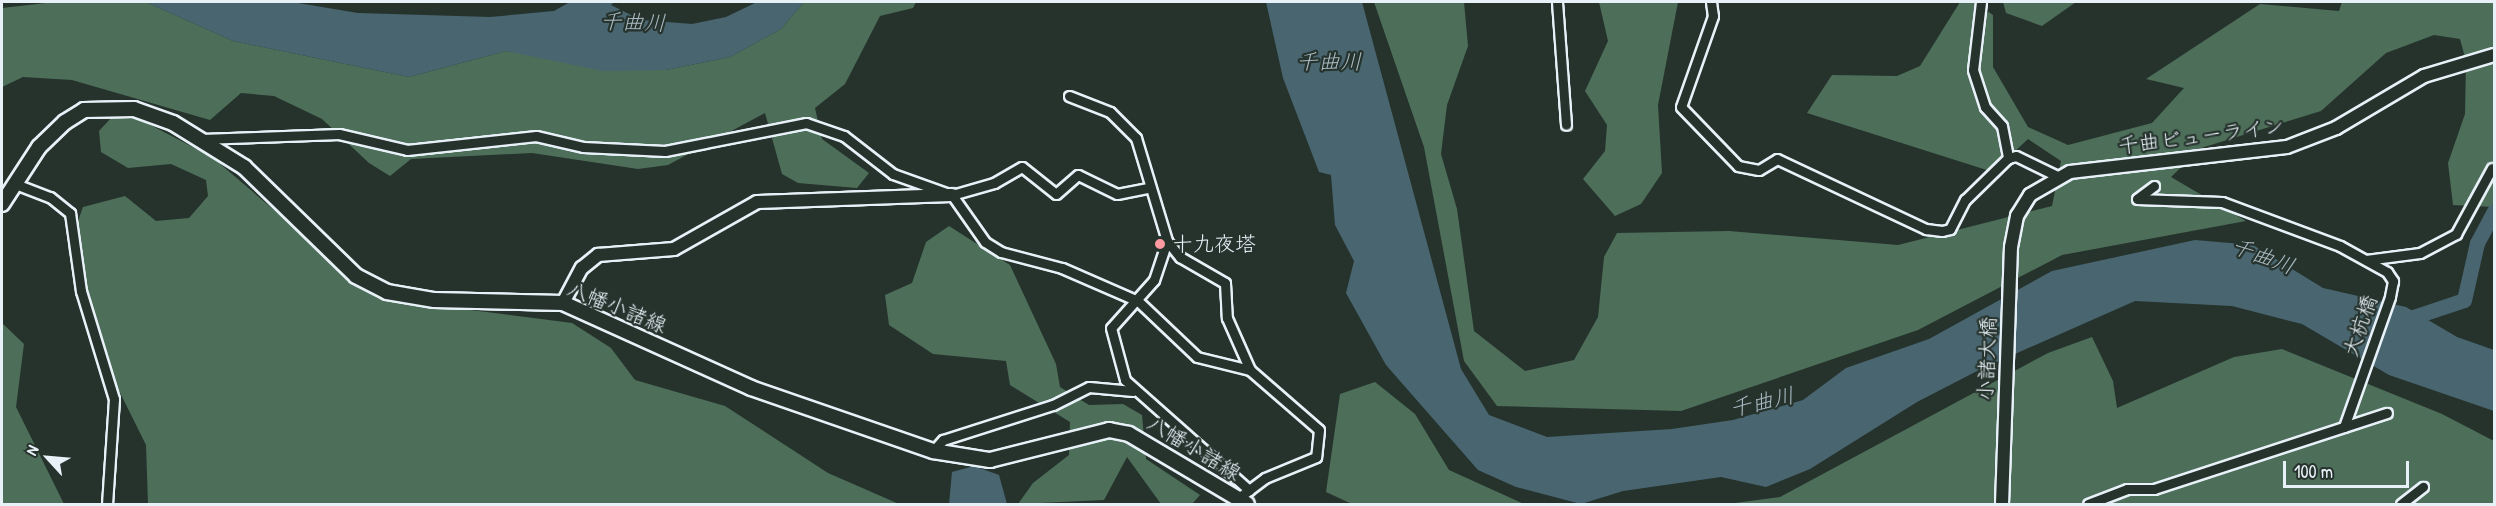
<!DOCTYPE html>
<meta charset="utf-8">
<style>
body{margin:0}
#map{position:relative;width:2496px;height:506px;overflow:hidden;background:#26332d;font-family:"Patrick Hand","Klee One",sans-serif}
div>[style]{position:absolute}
.green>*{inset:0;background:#4d6e59}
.water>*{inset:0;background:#496670}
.river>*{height:15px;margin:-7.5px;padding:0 7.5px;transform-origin:7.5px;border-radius:7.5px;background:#496670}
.roads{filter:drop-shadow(2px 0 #e8f1f8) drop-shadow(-2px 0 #e8f1f8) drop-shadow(0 2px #e8f1f8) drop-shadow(0 -2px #e8f1f8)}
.minor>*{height:9px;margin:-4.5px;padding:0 4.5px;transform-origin:4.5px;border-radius:4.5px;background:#26332d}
.tertiary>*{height:12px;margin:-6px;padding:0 6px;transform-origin:6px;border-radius:6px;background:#26332d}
.secondary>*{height:14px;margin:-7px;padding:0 7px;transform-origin:7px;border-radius:7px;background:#26332d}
.dots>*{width:16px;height:16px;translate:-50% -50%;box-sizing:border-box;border:3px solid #26332d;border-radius:50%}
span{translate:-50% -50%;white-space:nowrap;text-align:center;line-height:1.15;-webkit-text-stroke:4.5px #26332d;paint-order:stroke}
.street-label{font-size:21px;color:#e8f1f8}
.poi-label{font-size:21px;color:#e8f1f8}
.left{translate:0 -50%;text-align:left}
.water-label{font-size:22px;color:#a8b9c2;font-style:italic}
.frame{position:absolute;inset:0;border:3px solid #e8f1f8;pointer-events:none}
.north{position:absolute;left:18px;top:428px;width:60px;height:60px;-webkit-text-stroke:4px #26332d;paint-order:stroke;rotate:296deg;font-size:16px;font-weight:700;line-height:24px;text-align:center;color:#e8f1f8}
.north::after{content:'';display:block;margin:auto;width:21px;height:27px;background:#e8f1f8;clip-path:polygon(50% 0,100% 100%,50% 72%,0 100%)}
.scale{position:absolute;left:2283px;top:461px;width:126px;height:27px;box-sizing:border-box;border:3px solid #e8f1f8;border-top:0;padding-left:8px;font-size:18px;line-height:21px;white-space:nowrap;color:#e8f1f8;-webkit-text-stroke:4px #26332d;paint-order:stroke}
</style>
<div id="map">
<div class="green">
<div style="clip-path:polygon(55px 2px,146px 2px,233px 41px,409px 77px,506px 51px,666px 70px,730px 57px,781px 29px,804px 2px,916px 2px,913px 8px,880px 16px,845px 84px,815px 108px,822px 139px,869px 173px,857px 188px,798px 183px,782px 174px,765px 113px,668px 165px,638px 169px,532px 153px,411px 159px,390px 176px,369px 163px,322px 119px,274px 96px,241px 93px,210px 120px,72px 80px,23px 77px,2px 87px,2px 8px)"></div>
<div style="clip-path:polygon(1374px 2px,1464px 2px,1468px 46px,1447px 105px,1441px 154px,1457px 209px,1474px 331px,1525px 371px,1574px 360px,1598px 317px,1604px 257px,1617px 233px,1729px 231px,1898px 245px,2052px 206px,2061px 161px,2028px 139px,1993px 172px,1807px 113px,1832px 75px,1897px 76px,1920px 66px,1960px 2px,1974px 2px,1993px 15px,1993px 67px,2028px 127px,2068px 145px,2152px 123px,2184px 88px,2146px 79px,2260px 4px,2339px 11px,2342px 2px,2494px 2px,2494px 207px,2453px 205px,2448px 163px,2465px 114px,2466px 61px,2460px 39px,2434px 35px,2386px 53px,2321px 111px,2201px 148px,2171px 177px,2246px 221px,2062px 255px,1918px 330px,1681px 411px,1497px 406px,1464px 361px,1424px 147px)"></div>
<div style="clip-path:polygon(1599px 2px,1678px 2px,1658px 105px,1662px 173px,1641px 204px,1615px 216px,1583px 179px,1605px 151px,1607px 125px,1585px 91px,1608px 41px)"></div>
<div style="clip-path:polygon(2003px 2px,2076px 2px,2042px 26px,2006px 13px)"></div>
<div style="clip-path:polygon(111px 118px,137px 118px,212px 157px,377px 298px,572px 323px,611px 348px,635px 380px,725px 406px,828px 473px,899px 504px,148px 504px,146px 445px,87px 326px,68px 249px,83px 207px,125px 196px,156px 221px,189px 218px,208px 196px,206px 180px,171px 164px,128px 168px,101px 152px,99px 131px)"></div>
<div style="clip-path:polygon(949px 226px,1010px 265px,1056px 364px,1060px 387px,1089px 405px,1123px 404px,1142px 415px,1146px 459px,1200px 495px,1192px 504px,1161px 504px,1127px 457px,1104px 500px,1018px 504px,1033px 483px,1069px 455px,1070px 422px,1010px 385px,1006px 361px,933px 354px,889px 325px,885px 295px,912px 283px,926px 242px)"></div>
<div style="clip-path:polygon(2px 323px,24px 344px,16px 407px,64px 504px,2px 504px)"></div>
<div style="clip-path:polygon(2092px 337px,2113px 381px,2117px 408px,2234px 357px,2282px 349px,2442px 414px,2494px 441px,2494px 504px,1727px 504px,1780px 497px,2048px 353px)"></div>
<div style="clip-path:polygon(1375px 382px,1415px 414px,1449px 470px,1524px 504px,1352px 504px,1326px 492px,1340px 394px)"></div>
</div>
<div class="water">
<div style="clip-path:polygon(146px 2px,292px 2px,358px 13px,490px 17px,554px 11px,570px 2px,614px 2px,611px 5px,641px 20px,692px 24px,726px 17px,757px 2px,804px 2px,781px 29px,730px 57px,666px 70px,603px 71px,506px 51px,409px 77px,233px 41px)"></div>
<div style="clip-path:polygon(1266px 2px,1362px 2px,1461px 369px,1489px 415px,1547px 437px,1672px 429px,1733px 420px,1803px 400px,1846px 368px,1929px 339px,2052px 271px,2195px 240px,2253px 245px,2323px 288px,2406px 307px,2457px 337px,2494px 350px,2494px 411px,2389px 375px,2302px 324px,2232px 306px,2135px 301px,1981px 369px,1917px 402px,1810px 469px,1766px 487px,1721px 477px,1623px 491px,1581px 504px,1516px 487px,1478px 470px,1386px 365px,1346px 293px,1354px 261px,1335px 225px,1331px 175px,1319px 172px,1283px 78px)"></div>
<div style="clip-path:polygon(974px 466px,999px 475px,1007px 504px,949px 504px,952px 472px)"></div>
</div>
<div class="river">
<div style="left:2404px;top:320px;width:63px;rotate:-18.4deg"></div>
<div style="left:2464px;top:300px;width:58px;rotate:-77.2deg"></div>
<div style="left:2477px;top:243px;width:36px;rotate:-62deg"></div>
</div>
<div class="roads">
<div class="minor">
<div style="left:1557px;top:2px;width:123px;rotate:85.8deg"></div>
<div style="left:1711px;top:2px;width:14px;rotate:82deg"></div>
<div style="left:1713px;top:16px;width:96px;rotate:109.4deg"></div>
<div style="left:1681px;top:107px;width:82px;rotate:46deg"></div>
<div style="left:1738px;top:166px;width:21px;rotate:11deg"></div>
<div style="left:1759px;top:170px;width:21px;rotate:-31deg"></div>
<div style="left:1777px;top:159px;width:165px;rotate:25.2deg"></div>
<div style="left:1926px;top:229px;width:16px;rotate:7deg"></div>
<div style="left:1942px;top:231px;width:8px;rotate:-14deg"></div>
<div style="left:1950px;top:229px;width:33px;rotate:-63deg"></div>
<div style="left:1965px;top:200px;width:60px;rotate:-44.3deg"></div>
<div style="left:2008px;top:158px;width:8px;rotate:-14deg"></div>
<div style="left:2016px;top:156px;width:46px;rotate:26deg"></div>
<div style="left:1981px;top:2px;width:68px;rotate:96.7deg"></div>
<div style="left:1973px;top:70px;width:39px;rotate:72deg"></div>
<div style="left:1985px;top:107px;width:25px;rotate:48deg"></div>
<div style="left:2002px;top:126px;width:33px;rotate:79deg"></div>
<div style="left:1069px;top:96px;width:44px;rotate:21.3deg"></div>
<div style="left:1110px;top:112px;width:37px;rotate:45deg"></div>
<div style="left:1136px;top:138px;width:108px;rotate:73.2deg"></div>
<div style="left:1167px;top:241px;width:21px;rotate:51deg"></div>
<div style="left:1180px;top:257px;width:52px;rotate:30deg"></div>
<div style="left:1225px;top:283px;width:35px;rotate:87deg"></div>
<div style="left:1227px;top:318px;width:57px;rotate:66.1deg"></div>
<div style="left:1250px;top:370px;width:91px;rotate:41deg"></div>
<div style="left:1319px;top:430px;width:27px;rotate:96deg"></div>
<div style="left:1316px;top:457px;width:55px;rotate:157.6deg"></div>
<div style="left:1265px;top:478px;width:34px;rotate:143deg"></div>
<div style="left:202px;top:139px;width:137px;rotate:-2.1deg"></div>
<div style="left:339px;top:134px;width:70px;rotate:13.2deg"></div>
<div style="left:407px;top:150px;width:130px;rotate:-6.2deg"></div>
<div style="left:536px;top:136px;width:48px;rotate:13.2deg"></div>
<div style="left:583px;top:147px;width:82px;rotate:2.8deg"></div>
<div style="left:665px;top:151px;width:144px;rotate:-11.2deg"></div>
<div style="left:806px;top:123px;width:40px;rotate:18.9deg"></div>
<div style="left:844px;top:136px;width:62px;rotate:37.8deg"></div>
<div style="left:893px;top:174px;width:63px;rotate:19.6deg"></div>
<div style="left:952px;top:195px;width:44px;rotate:-15.9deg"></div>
<div style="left:994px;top:183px;width:32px;rotate:-30deg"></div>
<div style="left:1022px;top:167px;width:43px;rotate:38.5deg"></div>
<div style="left:1056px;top:194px;width:29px;rotate:-41deg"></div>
<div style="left:1078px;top:175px;width:43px;rotate:26deg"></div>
<div style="left:1117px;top:194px;width:33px;rotate:-11deg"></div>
<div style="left:18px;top:185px;width:34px;rotate:21deg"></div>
<div style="left:50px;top:197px;width:26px;rotate:39deg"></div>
<div style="left:70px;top:213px;width:79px;rotate:82deg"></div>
<div style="left:81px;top:291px;width:113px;rotate:73deg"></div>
<div style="left:114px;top:399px;width:105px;rotate:93.8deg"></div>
<div style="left:2154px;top:186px;width:21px;rotate:143deg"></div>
<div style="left:2137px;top:199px;width:85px;rotate:2deg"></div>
<div style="left:2222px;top:202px;width:126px;rotate:20.4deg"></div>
<div style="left:2340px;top:246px;width:54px;rotate:29deg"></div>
<div style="left:2387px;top:272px;width:11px;rotate:56deg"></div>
<div style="left:2393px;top:281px;width:16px;rotate:101deg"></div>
<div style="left:2390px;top:297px;width:138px;rotate:109.5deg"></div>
<div style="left:952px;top:195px;width:57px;rotate:54.9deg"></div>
<div style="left:985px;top:242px;width:19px;rotate:32deg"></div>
<div style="left:1001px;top:252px;width:63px;rotate:14.7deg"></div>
<div style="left:1062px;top:268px;width:83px;rotate:23.5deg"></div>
<div style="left:1138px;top:301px;width:81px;rotate:43.5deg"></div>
<div style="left:1197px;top:357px;width:55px;rotate:13.8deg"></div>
<div style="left:1167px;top:241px;width:41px;rotate:108.4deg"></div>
<div style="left:1154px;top:280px;width:64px;rotate:131.9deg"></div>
<div style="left:1111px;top:328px;width:54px;rotate:74.9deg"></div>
<div style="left:1125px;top:380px;width:166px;rotate:41.6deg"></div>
<div style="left:2366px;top:260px;width:54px;rotate:-7.4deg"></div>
<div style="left:2420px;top:253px;width:41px;rotate:-27.8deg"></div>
<div style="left:2456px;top:234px;width:75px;rotate:-61.4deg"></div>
<div style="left:933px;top:451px;width:15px;rotate:-48deg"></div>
<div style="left:943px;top:440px;width:115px;rotate:-17.7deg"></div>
<div style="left:1053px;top:405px;width:40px;rotate:-26.6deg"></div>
<div style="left:1089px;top:387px;width:44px;rotate:5.2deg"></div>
<div style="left:2088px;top:504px;width:42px;rotate:-21deg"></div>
<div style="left:2127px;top:489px;width:27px"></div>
<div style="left:2154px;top:489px;width:245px;rotate:-18.1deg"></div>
<div style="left:2401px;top:504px;width:28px;rotate:-38deg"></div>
</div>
<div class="tertiary">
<div style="left:563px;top:303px;width:40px;rotate:-62deg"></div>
<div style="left:582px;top:268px;width:21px;rotate:-39deg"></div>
<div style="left:598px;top:255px;width:76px;rotate:-4.5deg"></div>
<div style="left:674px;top:249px;width:95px;rotate:-29.5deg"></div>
<div style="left:757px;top:202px;width:195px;rotate:-2.1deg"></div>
<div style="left:2002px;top:504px;width:257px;rotate:-88deg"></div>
<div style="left:2011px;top:247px;width:32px;rotate:-79deg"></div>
<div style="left:2017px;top:216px;width:25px;rotate:-58deg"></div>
<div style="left:2030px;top:195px;width:46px;rotate:-29.9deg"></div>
<div style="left:2070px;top:172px;width:218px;rotate:-6.6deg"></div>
<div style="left:2287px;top:147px;width:53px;rotate:-21.2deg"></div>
<div style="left:2336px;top:128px;width:102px;rotate:-30.6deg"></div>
<div style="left:2424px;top:76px;width:73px;rotate:-16.7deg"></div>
</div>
<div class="secondary">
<div style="left:2px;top:204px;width:68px;rotate:-57deg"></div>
<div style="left:39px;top:147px;width:36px;rotate:-44deg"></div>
<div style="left:65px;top:122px;width:22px;rotate:-32deg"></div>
<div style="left:84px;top:110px;width:50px;rotate:-1.1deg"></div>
<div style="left:134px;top:109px;width:41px;rotate:19.7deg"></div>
<div style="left:173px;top:123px;width:84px;rotate:31.8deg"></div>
<div style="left:244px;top:167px;width:156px;rotate:44.2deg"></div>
<div style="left:356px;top:276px;width:35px;rotate:27deg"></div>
<div style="left:387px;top:292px;width:48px;rotate:9.7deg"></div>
<div style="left:434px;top:300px;width:129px;rotate:1.3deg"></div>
<div style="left:563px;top:303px;width:206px;rotate:24.3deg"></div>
<div style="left:751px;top:388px;width:193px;rotate:19.1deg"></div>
<div style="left:933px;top:451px;width:58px;rotate:9deg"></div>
<div style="left:990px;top:460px;width:123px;rotate:-14.1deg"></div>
<div style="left:1109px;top:430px;width:20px;rotate:11deg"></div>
<div style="left:1129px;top:434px;width:137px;rotate:30.7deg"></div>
</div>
</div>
<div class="dots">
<div style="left:1160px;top:244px;background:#ff9aa2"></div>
</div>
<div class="street-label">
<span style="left:2201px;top:136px;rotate:-7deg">千曲ビューライン</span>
<span style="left:617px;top:307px;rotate:22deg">八幡小諸線</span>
<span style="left:2360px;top:326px;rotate:-71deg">大杭橋</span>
<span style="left:1987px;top:359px;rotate:-88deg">小諸大橋</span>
<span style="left:1194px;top:448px;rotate:31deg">八幡小諸線</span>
</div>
<div class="poi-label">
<span class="left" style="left:1172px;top:244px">十九夜塔</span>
</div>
<div class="water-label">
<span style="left:633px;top:22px;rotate:2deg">千曲川</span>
<span style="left:1329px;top:62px">千曲川</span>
<span style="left:2263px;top:256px;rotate:20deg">千曲川</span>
<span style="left:1762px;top:402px;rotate:-13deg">千曲川</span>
</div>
<div class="frame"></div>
<div class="north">N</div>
<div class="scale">100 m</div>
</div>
